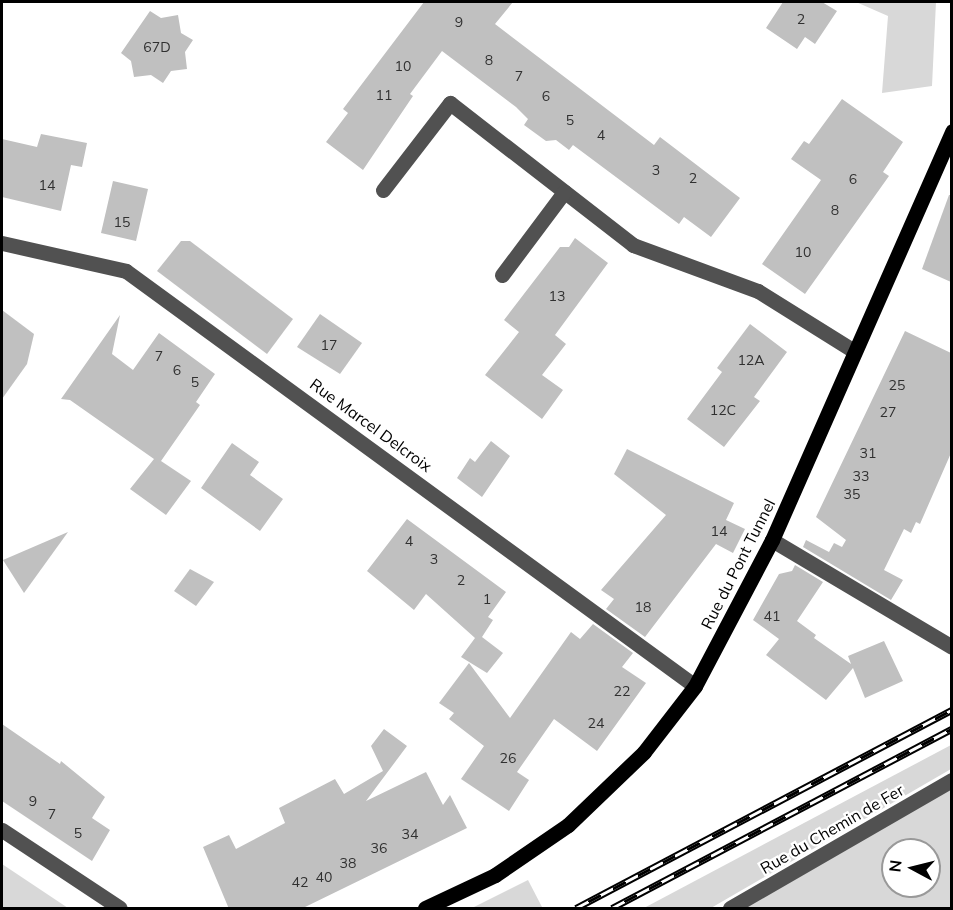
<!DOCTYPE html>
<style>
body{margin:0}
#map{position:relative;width:953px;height:910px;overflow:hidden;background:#fff;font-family:Mulish,sans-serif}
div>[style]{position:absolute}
.green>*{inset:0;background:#d8d8d8}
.building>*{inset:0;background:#c0c0c0}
.minor>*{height:15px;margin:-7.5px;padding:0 7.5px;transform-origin:7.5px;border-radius:7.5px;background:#515151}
.major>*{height:15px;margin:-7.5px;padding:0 7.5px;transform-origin:7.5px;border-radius:7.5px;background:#000}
.rail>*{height:7px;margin-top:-3.5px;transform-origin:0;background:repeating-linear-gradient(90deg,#fff 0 14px,#000 0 28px);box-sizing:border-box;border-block:2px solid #000}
span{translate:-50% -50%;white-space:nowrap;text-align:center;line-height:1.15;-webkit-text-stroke:4.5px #fff;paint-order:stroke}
.number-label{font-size:14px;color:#303030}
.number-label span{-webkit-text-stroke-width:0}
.street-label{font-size:16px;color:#000}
.frame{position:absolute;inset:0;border:3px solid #000;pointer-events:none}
.north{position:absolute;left:881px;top:838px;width:60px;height:60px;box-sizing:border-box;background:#fff;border:2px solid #999;border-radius:50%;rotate:277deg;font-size:16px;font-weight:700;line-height:24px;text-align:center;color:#000}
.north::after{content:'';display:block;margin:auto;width:21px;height:27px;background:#000;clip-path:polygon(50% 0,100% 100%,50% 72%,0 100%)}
</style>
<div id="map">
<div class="green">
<div style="clip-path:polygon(856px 2px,936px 2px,932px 86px,882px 93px,888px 16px)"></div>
<div style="clip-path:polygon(951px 745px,951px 769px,711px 908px,644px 908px)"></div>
<div style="clip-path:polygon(evenodd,951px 789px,951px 908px,745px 908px,818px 866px,951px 789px,893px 850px,929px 850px,929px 886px,893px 886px,893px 850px)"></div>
<div style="clip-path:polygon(2px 864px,68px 908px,2px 908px)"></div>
<div style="clip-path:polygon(528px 880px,542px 907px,540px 908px,472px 908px)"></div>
</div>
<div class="building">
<div style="clip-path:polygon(424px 2px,513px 2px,495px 24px,654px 145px,660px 137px,740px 198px,711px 237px,684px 217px,679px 224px,573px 145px,569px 150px,556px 140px,546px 141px,524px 125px,528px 119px,516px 107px,442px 51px,410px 94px,413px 96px,363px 170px,326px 142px,348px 113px,343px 109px)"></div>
<div style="clip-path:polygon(783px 2px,822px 2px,837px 11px,815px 44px,805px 37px,797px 49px,766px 28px)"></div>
<div style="clip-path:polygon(150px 11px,161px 18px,178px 15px,181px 33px,193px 40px,185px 52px,187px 69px,171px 71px,163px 83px,151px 75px,134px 77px,131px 61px,121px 53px)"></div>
<div style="clip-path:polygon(842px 99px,903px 142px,883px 172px,889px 176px,805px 294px,762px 264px,821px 180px,791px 159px,804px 141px,809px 144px)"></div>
<div style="clip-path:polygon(41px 134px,87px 143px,82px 167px,71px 165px,61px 211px,2px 197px,2px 139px,37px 147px)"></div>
<div style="clip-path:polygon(113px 181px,148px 189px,136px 241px,101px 233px)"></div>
<div style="clip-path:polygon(949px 195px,951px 195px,951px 282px,922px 269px)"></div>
<div style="clip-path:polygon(575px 238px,608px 263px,555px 335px,566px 344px,542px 375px,563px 390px,542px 419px,485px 375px,519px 332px,504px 320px,560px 247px,569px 247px)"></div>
<div style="clip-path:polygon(181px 241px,190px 241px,293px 319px,267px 354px,157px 271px)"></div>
<div style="clip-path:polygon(2px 310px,34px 334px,27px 364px,2px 399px)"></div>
<div style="clip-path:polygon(320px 314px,362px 343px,340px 374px,297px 347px)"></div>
<div style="clip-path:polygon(120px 315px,112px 354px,133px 370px,159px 333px,215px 374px,196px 402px,200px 405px,161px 461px,191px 481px,166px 515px,130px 489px,154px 459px,70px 400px,61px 399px)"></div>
<div style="clip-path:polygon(750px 324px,787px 352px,754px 397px,760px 401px,724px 447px,687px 419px,722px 372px,717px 368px)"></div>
<div style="clip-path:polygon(905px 331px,951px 353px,951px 453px,920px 524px,916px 522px,911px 533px,904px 529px,884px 570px,903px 580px,891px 600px,803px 547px,806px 540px,829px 552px,834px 543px,842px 547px,846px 540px,816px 517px)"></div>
<div style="clip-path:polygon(491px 441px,510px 456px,482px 497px,457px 478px,470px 458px,475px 462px)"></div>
<div style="clip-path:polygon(232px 443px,259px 462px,250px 475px,283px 499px,260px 531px,201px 488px)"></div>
<div style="clip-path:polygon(627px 449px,734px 503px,726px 520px,745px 529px,733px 553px,716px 544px,645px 637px,606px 609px,614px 599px,601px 590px,666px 515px,614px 474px)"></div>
<div style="clip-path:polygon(407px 519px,506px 592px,488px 617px,493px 620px,482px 637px,503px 653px,487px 673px,461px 657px,475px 638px,426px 594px,414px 610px,367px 571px)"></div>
<div style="clip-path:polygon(68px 532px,24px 593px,3px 560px)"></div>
<div style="clip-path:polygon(795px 565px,823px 582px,797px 621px,816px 635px,814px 638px,851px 664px,848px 656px,884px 641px,903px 681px,865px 698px,853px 668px,826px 700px,766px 655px,779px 639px,753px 620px,779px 574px,792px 571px)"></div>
<div style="clip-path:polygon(190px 569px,214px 582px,196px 606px,174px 591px)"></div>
<div style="clip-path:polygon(593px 624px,633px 653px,622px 667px,646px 683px,597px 751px,554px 719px,517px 772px,529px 780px,509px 811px,461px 779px,484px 746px,449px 719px,454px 713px,439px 703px,469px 663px,510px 718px,571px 632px,580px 639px)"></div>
<div style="clip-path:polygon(2px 724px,60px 764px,61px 761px,105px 797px,92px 818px,110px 830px,92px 861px,2px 801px)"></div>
<div style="clip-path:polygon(384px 729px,407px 746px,366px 801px,426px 772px,443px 805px,450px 795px,467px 828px,301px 909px,229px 909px,203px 847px,229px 835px,236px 849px,285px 823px,279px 808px,335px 779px,344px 794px,383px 771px,371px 746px)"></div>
</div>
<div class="minor">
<div style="left:383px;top:190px;width:110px;rotate:-52.4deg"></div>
<div style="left:450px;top:103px;width:232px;rotate:37.8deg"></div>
<div style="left:633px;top:245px;width:133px;rotate:20.2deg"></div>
<div style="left:758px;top:291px;width:113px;rotate:32deg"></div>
<div style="left:2px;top:243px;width:127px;rotate:12.7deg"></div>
<div style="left:126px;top:271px;width:704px;rotate:36.11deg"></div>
<div style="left:502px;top:275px;width:104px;rotate:-53.2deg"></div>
<div style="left:772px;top:540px;width:209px;rotate:30.7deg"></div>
<div style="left:2px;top:830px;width:141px;rotate:33.5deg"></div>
<div style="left:730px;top:908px;width:256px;rotate:-30deg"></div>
</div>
<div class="major">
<div style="left:425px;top:908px;width:77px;rotate:-25.2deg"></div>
<div style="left:495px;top:875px;width:88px;rotate:-34.4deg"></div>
<div style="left:568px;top:825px;width:105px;rotate:-43.8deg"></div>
<div style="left:644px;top:752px;width:83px;rotate:-52.3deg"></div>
<div style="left:695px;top:686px;width:165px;rotate:-62.2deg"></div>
<div style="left:772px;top:540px;width:447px;rotate:-66.2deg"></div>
</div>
<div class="rail">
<div style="left:576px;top:908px;width:425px;rotate:-27.8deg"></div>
<div style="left:612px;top:908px;width:384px;rotate:-27.8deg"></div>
</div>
<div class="number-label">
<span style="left:801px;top:19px">2</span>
<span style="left:459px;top:22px">9</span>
<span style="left:157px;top:47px">67D</span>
<span style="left:489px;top:60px">8</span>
<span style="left:403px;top:66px">10</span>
<span style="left:519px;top:76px">7</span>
<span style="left:384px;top:95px">11</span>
<span style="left:546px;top:96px">6</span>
<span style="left:570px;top:120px">5</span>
<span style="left:601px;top:135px">4</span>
<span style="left:656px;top:170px">3</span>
<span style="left:693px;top:178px">2</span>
<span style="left:853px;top:179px">6</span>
<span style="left:47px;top:185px">14</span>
<span style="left:835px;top:210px">8</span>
<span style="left:122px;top:222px">15</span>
<span style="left:803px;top:252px">10</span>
<span style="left:557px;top:296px">13</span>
<span style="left:329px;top:345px">17</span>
<span style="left:159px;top:356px">7</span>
<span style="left:751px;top:360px">12A</span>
<span style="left:177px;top:370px">6</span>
<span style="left:195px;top:382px">5</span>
<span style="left:897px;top:385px">25</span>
<span style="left:723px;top:410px">12C</span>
<span style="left:888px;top:412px">27</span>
<span style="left:868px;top:453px">31</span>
<span style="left:861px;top:476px">33</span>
<span style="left:852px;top:494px">35</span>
<span style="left:719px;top:531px">14</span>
<span style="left:409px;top:541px">4</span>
<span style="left:434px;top:559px">3</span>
<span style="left:461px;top:580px">2</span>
<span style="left:487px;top:599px">1</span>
<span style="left:643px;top:607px">18</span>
<span style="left:772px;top:616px">41</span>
<span style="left:622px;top:691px">22</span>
<span style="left:596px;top:723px">24</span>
<span style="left:508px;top:758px">26</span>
<span style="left:33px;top:801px">9</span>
<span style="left:52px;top:814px">7</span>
<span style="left:78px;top:833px">5</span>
<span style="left:410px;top:834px">34</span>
<span style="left:379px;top:848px">36</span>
<span style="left:348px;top:863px">38</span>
<span style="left:324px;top:877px">40</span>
<span style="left:300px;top:882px">42</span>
</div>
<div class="street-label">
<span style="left:371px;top:425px;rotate:36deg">Rue Marcel Delcroix</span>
<span style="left:738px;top:564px;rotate:-63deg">Rue du Pont Tunnel</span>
<span style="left:832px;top:829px;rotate:-30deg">Rue du Chemin de Fer</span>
</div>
<div class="frame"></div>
<div class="north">N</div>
</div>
